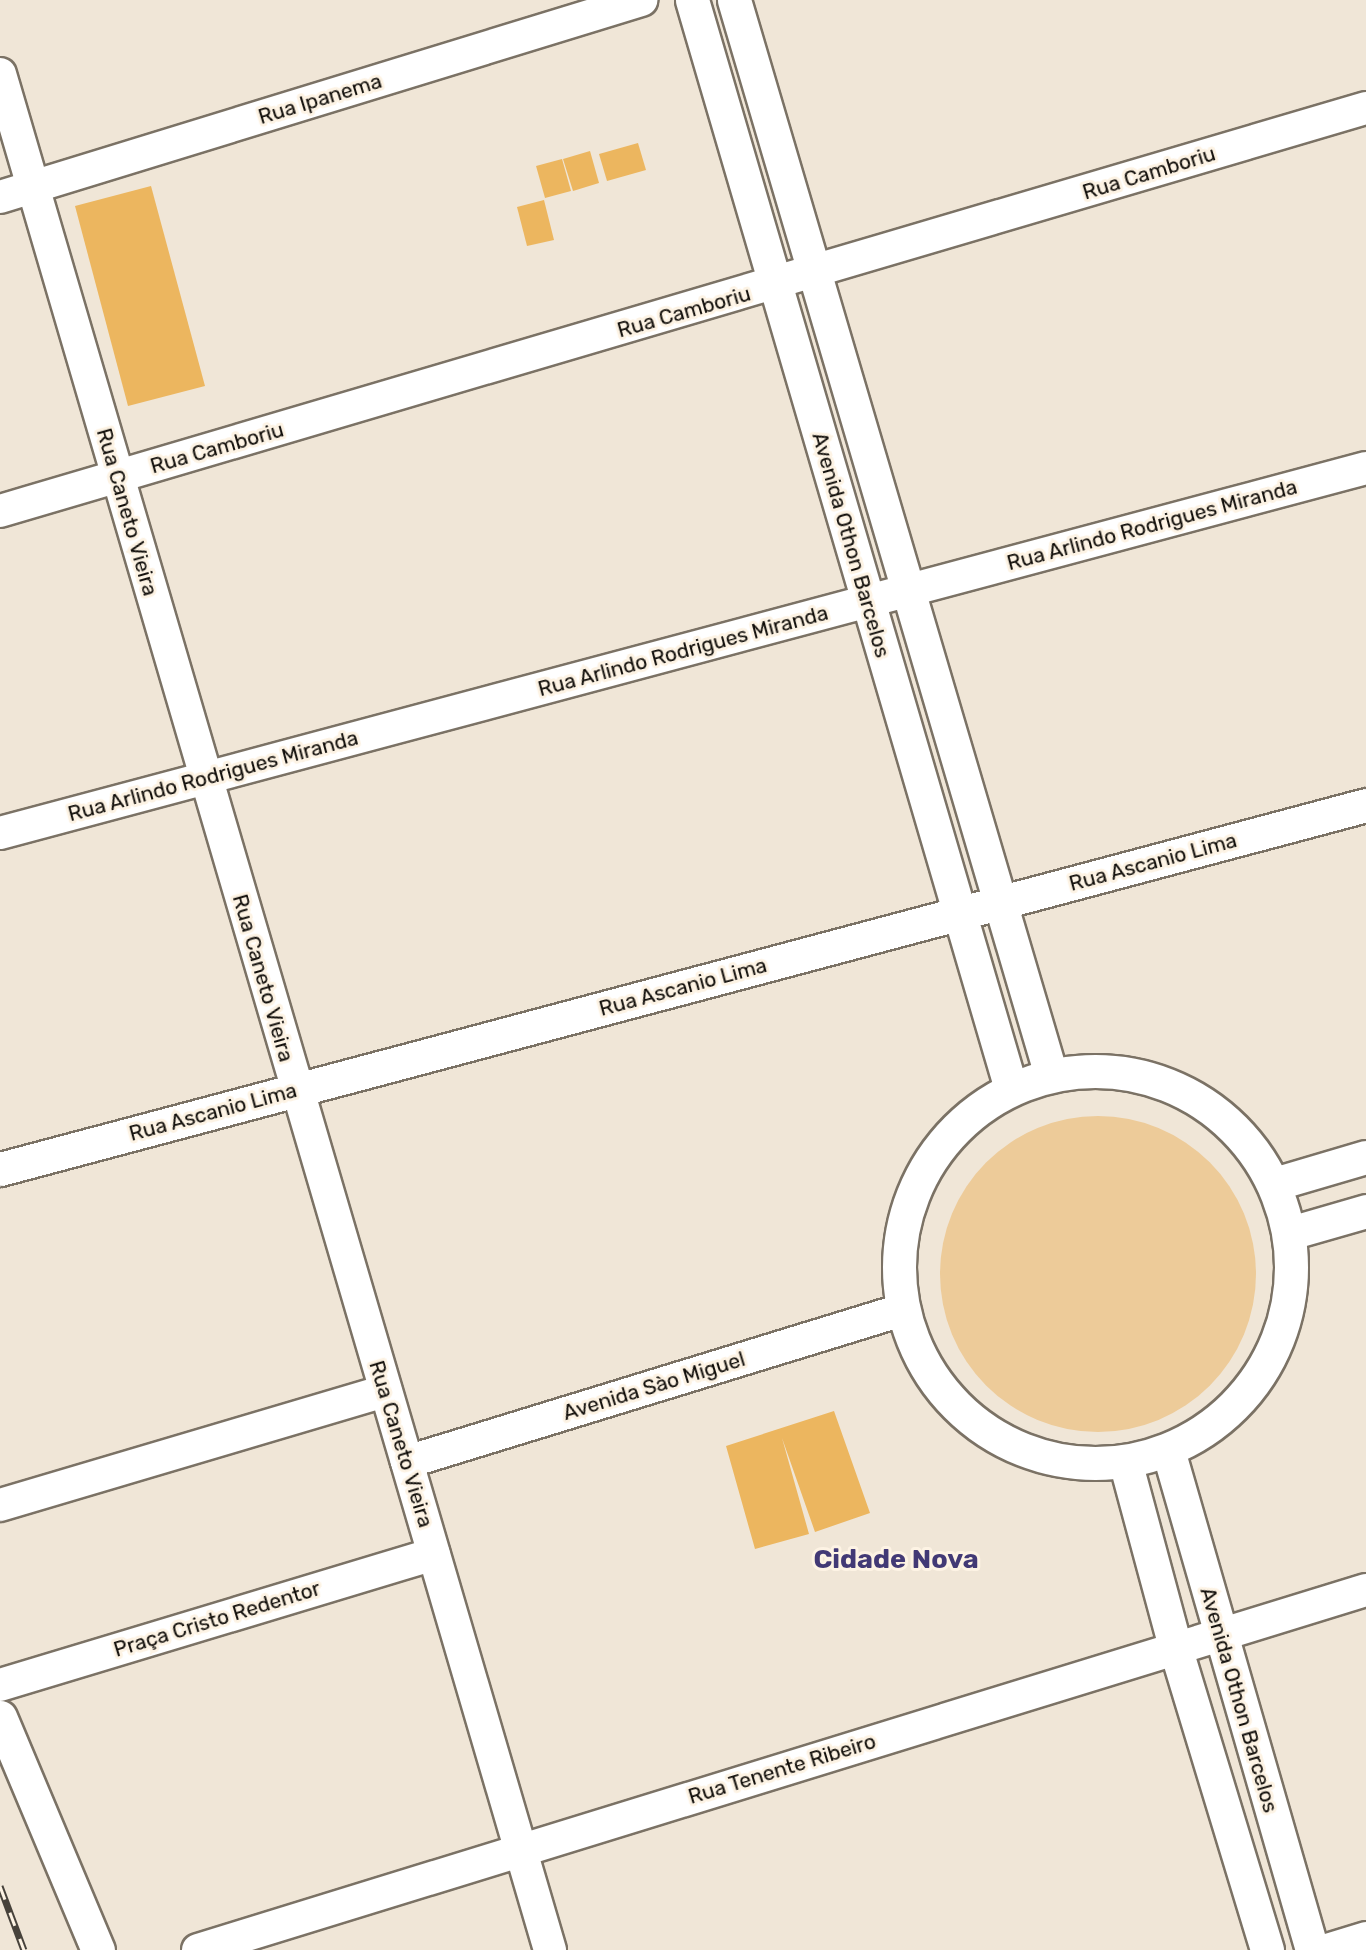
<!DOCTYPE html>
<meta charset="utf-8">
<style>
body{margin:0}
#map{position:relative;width:1366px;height:1950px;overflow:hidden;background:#f0e6d7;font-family:Rubik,sans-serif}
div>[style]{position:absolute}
.green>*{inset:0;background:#edcb99}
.round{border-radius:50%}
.building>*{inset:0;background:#ecb65f}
.roads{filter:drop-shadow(2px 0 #7b7265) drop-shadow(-2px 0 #7b7265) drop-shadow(0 2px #7b7265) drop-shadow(0 -2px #7b7265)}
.minor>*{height:32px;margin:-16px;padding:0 16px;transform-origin:16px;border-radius:16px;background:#fff}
.tertiary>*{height:33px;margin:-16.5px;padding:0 16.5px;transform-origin:16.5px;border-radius:16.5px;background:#fff}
.tertiary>.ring{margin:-16.5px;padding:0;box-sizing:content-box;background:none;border:33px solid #fff;border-radius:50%}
.rail>*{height:7px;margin-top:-3.5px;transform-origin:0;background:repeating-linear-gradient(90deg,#fdf3e4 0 14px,#47423b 0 28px);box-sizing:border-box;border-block:2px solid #47423b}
span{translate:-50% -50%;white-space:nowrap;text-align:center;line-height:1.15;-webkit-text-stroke:6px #fdf3e4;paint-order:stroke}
.street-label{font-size:21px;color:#0f0c08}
.district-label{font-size:27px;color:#423975;font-weight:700}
</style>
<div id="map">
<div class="green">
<div class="round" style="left:940px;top:1116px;width:316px;height:316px"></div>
</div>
<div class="building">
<div style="clip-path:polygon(638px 143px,646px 170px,607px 181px,599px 154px)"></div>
<div style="clip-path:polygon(590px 151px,599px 183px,573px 191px,563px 159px)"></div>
<div style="clip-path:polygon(562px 159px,571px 191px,545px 198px,536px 166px)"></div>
<div style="clip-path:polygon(151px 186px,205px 386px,128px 406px,75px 206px)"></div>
<div style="clip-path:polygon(544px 200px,554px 240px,527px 246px,517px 207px)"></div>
<div style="clip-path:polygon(834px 1411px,870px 1513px,815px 1532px,782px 1438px,809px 1534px,755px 1549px,726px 1446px)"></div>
</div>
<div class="roads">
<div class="minor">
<div style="left:0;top:74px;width:1955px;rotate:73.66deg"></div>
<div style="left:0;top:197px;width:671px;rotate:-17.08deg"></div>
<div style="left:0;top:511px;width:1424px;rotate:-16.44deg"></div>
<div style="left:0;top:833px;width:1414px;rotate:-14.96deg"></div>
<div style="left:407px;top:1462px;width:518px;rotate:-17.07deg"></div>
<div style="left:0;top:1505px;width:402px;rotate:-16.5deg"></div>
<div style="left:0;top:1685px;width:453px;rotate:-16.8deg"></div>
<div style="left:198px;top:1950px;width:1222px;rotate:-17.13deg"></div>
<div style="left:1327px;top:1950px;width:41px;rotate:-17.1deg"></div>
</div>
<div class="tertiary">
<div style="left:692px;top:0;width:1135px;rotate:73.67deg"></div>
<div style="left:734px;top:0;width:1121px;rotate:73.57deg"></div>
<div class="ring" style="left:899px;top:1071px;width:359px;height:359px"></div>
<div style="left:0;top:1169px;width:1414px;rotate:-14.92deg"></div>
<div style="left:1274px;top:1184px;width:96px;rotate:-16.4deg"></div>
<div style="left:1290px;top:1233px;width:79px;rotate:-16.1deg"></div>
<div style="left:1168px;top:1450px;width:520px;rotate:73.93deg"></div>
<div style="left:1125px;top:1461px;width:196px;rotate:74.9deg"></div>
<div style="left:1176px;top:1650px;width:313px;rotate:73.1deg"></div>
<div style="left:0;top:1717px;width:253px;rotate:67.2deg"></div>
</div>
</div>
<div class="rail">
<div style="left:0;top:1886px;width:68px;rotate:69.4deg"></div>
</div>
<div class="street-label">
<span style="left:320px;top:99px;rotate:-17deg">Rua Ipanema</span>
<span style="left:1149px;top:173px;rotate:-17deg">Rua Camboriu</span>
<span style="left:684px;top:312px;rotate:-16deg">Rua Camboriu</span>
<span style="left:217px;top:448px;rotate:-16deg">Rua Camboriu</span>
<span style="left:127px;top:512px;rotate:74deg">Rua Caneto Vieira</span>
<span style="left:1152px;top:525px;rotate:-15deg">Rua Arlindo Rodrigues Miranda</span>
<span style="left:851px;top:545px;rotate:74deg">Avenida Othon Barcelos</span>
<span style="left:683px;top:651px;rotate:-15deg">Rua Arlindo Rodrigues Miranda</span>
<span style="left:213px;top:776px;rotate:-15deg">Rua Arlindo Rodrigues Miranda</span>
<span style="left:1153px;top:862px;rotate:-15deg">Rua Ascanio Lima</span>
<span style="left:263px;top:978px;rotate:74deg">Rua Caneto Vieira</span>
<span style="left:683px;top:987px;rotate:-15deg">Rua Ascanio Lima</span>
<span style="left:213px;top:1112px;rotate:-15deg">Rua Ascanio Lima</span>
<span style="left:654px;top:1386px;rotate:-17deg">Avenida Sào Miguel</span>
<span style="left:401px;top:1444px;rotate:73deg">Rua Caneto Vieira</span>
<span style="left:217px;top:1619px;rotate:-17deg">Praça Cristo Redentor</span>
<span style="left:1239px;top:1700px;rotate:74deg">Avenida Othon Barcelos</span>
<span style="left:782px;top:1769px;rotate:-17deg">Rua Tenente Ribeiro</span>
</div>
<div class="district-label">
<span style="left:896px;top:1560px">Cidade Nova</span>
</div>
</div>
